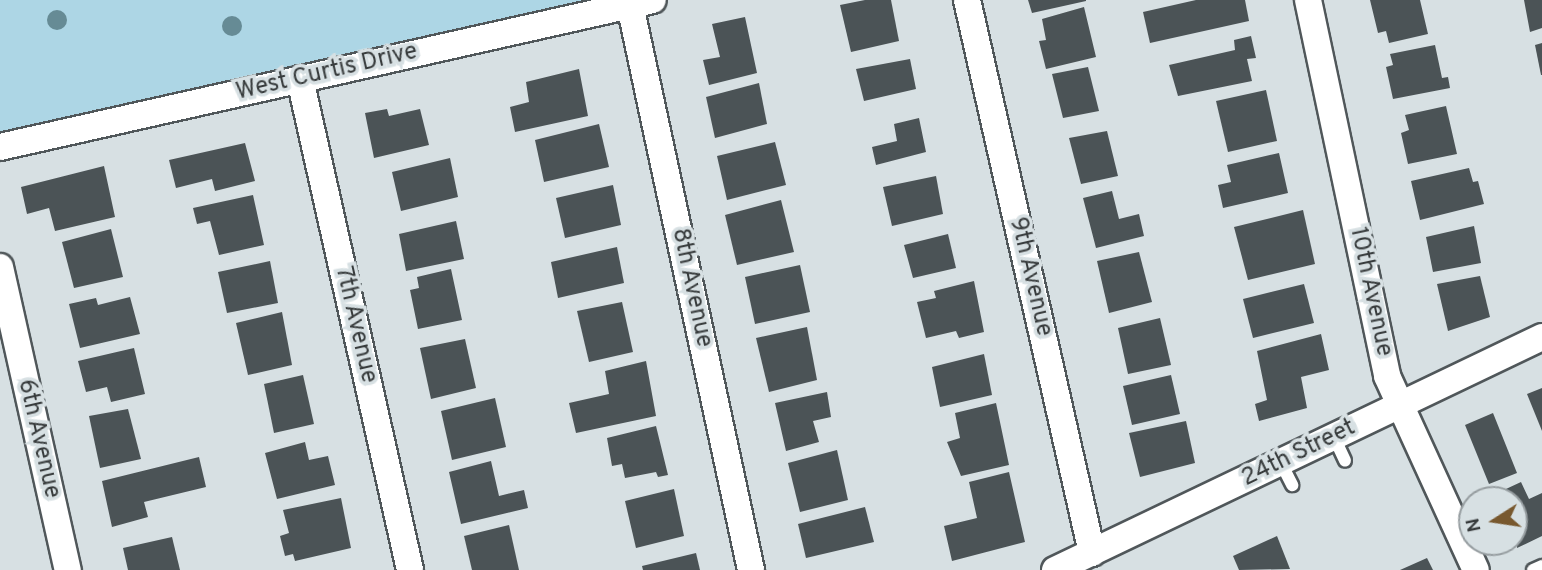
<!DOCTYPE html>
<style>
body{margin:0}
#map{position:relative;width:1542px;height:570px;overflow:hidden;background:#d7e0e3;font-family:Overpass,sans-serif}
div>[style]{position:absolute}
.green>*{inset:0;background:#add6e5}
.building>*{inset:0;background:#4b5356}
.roads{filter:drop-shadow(2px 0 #50575a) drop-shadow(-2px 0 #50575a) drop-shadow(0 2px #50575a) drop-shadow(0 -2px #50575a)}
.lane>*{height:12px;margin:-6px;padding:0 6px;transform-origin:6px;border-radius:6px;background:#fff}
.street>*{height:26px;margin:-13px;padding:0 13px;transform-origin:13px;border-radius:13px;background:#fff}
.trees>*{width:20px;height:20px;margin:-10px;border-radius:50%;background:#668b95}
span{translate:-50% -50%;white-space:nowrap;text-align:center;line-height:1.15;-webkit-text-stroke:7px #d7e0e3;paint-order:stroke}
.street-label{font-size:24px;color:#383c3d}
.north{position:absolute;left:1458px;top:486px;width:70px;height:70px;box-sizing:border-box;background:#d7e0e3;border:2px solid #979ea1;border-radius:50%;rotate:258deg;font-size:19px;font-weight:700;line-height:28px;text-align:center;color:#383c3d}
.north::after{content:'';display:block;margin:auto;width:24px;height:32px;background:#78582e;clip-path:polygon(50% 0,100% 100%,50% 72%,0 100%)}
</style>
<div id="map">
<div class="green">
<div style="clip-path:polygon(0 0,611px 0,0 138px)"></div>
</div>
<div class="building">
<div style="clip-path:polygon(865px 0,891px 0,899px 41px,851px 52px,840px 5px)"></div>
<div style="clip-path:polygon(1028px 0,1086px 0,1086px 1px,1032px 13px)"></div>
<div style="clip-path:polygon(1196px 0,1245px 0,1249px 21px,1150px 43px,1143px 12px)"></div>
<div style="clip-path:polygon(1370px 0,1420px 0,1428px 34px,1389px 43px,1386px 31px,1378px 33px)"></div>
<div style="clip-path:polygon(1524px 0,1542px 0,1542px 28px,1530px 32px)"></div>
<div style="clip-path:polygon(1084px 7px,1096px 57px,1046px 69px,1039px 41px,1046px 40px,1042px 19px)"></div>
<div style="clip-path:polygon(745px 17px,757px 73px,709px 85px,703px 60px,720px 57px,712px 24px)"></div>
<div style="clip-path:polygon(1251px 36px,1256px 58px,1247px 59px,1252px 81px,1178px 96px,1169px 65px,1235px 50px,1234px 40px)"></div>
<div style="clip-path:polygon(1542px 43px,1542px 75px,1541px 75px,1535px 45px)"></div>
<div style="clip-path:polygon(1435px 45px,1442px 78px,1448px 77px,1450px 88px,1393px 99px,1386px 67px,1393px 65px,1390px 54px)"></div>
<div style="clip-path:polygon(910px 59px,916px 89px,864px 101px,856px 69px)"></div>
<div style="clip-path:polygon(1088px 67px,1099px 111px,1063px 118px,1052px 74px)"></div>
<div style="clip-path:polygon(579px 69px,588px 116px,515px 132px,510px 107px,529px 102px,526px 82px)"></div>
<div style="clip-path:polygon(759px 83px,767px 124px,715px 138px,706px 97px)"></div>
<div style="clip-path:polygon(1266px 90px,1277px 141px,1228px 152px,1216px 101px)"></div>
<div style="clip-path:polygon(1446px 106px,1457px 154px,1408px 164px,1401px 133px,1409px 130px,1405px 115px)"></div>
<div style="clip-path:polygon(387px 109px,389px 116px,420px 109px,429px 145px,374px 158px,365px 113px)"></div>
<div style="clip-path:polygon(919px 118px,926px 152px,876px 165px,872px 147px,897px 141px,894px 124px)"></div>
<div style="clip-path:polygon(599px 124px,609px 167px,544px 182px,535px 140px)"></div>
<div style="clip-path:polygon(1107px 131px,1118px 176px,1081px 184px,1069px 138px)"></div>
<div style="clip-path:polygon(775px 142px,786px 185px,727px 200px,717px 156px)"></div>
<div style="clip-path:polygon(245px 143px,255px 181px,215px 191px,212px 179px,176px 188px,169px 160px)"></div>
<div style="clip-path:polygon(1279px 153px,1288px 193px,1223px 208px,1218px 185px,1231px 182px,1227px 165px)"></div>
<div style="clip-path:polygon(450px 158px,458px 197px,401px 211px,392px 172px)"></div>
<div style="clip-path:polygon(104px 166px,115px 217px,55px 231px,49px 208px,27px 214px,21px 187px)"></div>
<div style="clip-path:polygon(1469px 168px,1473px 182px,1478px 181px,1484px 204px,1420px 220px,1411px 181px)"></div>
<div style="clip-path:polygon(936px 176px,943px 214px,892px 226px,883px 187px)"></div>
<div style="clip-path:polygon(613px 185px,621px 225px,565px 238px,556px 198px)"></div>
<div style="clip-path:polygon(1112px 191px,1119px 219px,1139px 214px,1144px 236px,1096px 248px,1083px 198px)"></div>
<div style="clip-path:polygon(253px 195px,264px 245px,219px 255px,210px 221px,197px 224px,193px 208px)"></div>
<div style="clip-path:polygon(781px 200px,794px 252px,737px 265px,725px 215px)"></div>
<div style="clip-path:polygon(1303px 210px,1315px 264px,1248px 280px,1234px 227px)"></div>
<div style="clip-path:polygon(456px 221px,464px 259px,406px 271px,399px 234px)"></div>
<div style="clip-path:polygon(1474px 226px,1481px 263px,1433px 272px,1426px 237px)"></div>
<div style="clip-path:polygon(111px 229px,123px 277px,74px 288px,62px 242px)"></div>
<div style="clip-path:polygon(948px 234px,956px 268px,913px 278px,904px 245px)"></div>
<div style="clip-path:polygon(617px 247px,624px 283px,558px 298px,551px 262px)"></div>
<div style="clip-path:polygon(1139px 252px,1152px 302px,1109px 313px,1097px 261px)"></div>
<div style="clip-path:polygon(270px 261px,278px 303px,227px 313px,218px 272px)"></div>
<div style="clip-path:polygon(800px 265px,810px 312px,755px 324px,745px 277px)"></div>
<div style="clip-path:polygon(451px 269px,462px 320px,418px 329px,410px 290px,419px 288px,417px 277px)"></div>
<div style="clip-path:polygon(1480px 276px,1490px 317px,1448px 331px,1437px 284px)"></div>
<div style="clip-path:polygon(974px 281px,984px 332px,959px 338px,956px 331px,926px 338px,917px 302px,936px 298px,934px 291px)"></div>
<div style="clip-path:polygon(1304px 284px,1314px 323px,1253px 338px,1243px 299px)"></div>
<div style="clip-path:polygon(130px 297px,140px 334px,80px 348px,69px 304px,96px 298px,98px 305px)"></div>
<div style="clip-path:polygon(622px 302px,633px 352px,589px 362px,577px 311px)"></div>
<div style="clip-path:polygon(282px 312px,292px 365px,248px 375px,236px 323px)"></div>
<div style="clip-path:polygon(1160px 318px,1171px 365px,1128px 374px,1118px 328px)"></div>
<div style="clip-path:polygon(807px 327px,817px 380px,769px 392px,756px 338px)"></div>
<div style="clip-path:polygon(1321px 334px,1329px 370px,1301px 377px,1307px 408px,1259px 421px,1255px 404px,1267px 400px,1257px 351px)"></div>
<div style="clip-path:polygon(465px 339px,476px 388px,431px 399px,420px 348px)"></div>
<div style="clip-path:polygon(134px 348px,145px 394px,111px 402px,107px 387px,86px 392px,78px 361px)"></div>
<div style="clip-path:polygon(984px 354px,992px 395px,940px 407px,932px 367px)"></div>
<div style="clip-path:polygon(646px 361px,656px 416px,576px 433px,569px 403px,609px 394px,605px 371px)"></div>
<div style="clip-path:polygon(303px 375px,314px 424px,274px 433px,264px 384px)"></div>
<div style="clip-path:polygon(1171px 375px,1180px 414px,1132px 425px,1123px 386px)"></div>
<div style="clip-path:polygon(1542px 388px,1542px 431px,1527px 394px)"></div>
<div style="clip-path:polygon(827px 392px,831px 417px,813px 421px,819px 442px,786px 451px,775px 403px)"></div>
<div style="clip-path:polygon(495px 398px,506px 447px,452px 460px,441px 411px)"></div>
<div style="clip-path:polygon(996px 403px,1009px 465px,961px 476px,947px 442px,960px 438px,955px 413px)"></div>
<div style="clip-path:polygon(128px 409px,141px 459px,100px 468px,89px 416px)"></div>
<div style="clip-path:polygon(1493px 413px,1517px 473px,1489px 484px,1465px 425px)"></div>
<div style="clip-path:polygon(1186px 421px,1195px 463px,1140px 477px,1129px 433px)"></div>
<div style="clip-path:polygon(656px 426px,668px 475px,658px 477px,656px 472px,625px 478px,622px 464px,612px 466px,607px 438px)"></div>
<div style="clip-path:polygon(305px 442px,309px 460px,328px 456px,335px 485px,277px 499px,265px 453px)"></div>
<div style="clip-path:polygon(837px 450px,848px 500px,800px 512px,788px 463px)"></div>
<div style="clip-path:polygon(199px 457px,206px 487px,144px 502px,148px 517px,112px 527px,102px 481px)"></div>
<div style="clip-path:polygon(491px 461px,499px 496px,524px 490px,528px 508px,461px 524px,449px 472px)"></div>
<div style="clip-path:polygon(1009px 472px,1025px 542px,952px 561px,944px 526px,977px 518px,969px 482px)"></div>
<div style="clip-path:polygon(1521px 482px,1529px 499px,1542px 493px,1542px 536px,1517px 548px,1514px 500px,1495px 500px,1493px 495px)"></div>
<div style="clip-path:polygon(674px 489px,684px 536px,636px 548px,625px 501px)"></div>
<div style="clip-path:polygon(341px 498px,351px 548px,295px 561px,293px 554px,285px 556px,280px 536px,289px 533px,283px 510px)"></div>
<div style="clip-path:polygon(865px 507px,874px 542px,806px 558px,798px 524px)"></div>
<div style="clip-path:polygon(509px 525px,519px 570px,472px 570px,464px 536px)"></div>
<div style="clip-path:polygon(1277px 536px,1290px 569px,1239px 570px,1233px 556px)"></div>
<div style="clip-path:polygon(172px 537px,180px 570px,128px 570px,123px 548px)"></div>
<div style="clip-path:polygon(696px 553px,700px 570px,643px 570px,642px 566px)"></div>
<div style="clip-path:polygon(1427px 558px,1433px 570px,1400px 570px)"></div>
</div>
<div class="roads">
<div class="lane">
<div style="left:1334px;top:437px;width:26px;rotate:65deg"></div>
<div style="left:1281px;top:463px;width:25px;rotate:63deg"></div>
<div style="left:1533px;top:570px;width:10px;rotate:-24deg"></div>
</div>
<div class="street">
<div style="left:967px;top:0;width:567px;rotate:77.26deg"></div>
<div style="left:1308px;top:0;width:384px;rotate:78.1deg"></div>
<div style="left:1387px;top:376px;width:213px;rotate:65.4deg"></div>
<div style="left:630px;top:5px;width:578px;rotate:77.91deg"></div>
<div style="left:300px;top:79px;width:503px;rotate:77.37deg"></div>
<div style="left:0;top:147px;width:669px;rotate:-12.69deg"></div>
<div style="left:0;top:267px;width:311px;rotate:77.4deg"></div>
<div style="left:1055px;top:570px;width:540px;rotate:-25.57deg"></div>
</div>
</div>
<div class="trees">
<div style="left:57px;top:20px"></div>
<div style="left:232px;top:26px"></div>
</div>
<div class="street-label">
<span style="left:327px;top:73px;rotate:-13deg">West Curtis Drive</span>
<span style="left:1030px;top:277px;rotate:77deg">9th Avenue</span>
<span style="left:691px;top:288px;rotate:78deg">8th Avenue</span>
<span style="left:1370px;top:292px;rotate:78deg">10th Avenue</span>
<span style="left:355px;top:325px;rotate:77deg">7th Avenue</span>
<span style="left:38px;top:439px;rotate:77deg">6th Avenue</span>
<span style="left:1299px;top:454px;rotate:-26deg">24th Street</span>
</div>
<div class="north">N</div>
</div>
